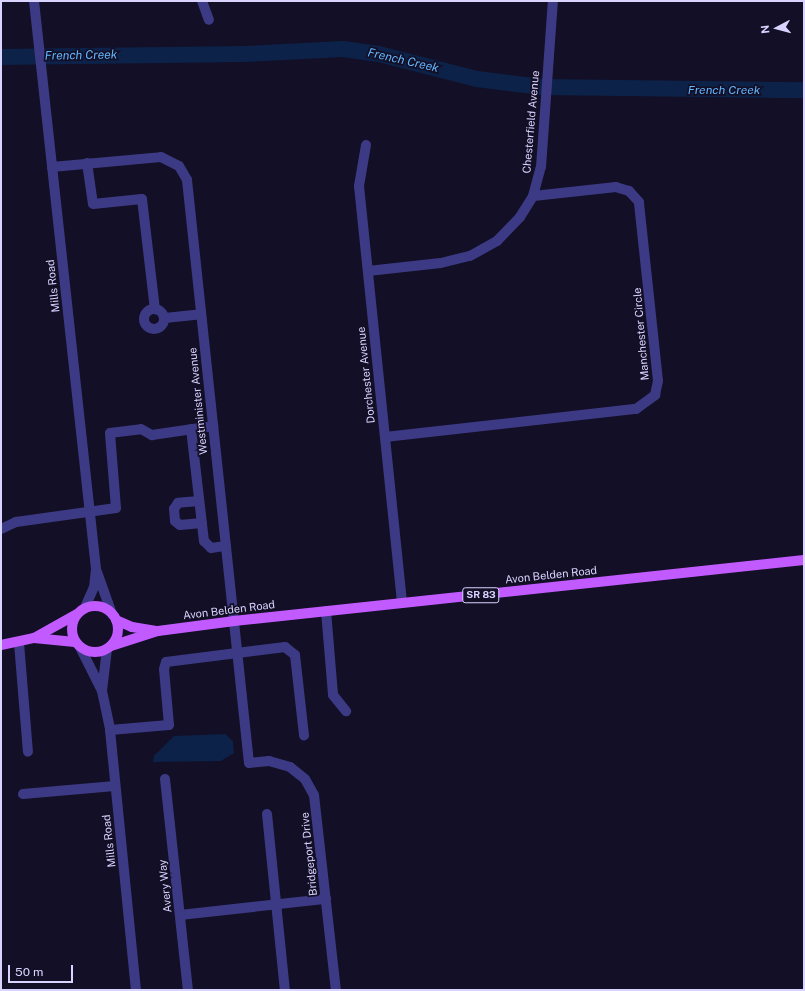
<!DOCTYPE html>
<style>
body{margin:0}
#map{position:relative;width:805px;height:991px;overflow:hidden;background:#130f26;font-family:"Public Sans",sans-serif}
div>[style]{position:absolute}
.water>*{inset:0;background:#0c2248}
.river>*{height:16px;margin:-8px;padding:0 8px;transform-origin:8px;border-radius:8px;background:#0c2248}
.minor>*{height:10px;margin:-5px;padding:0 5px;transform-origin:5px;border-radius:5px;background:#3d3a85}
.minor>.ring{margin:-5px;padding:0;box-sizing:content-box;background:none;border:10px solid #3d3a85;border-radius:50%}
.major>*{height:10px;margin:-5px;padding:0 5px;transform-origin:5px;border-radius:5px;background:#c25bff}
.major>.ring{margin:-5px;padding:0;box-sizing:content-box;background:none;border:10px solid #c25bff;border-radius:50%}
span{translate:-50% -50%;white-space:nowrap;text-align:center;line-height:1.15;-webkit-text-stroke:3.5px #130f26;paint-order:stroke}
.shield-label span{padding:1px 3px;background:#130f26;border:1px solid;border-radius:3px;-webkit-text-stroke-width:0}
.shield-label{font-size:10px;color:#d9d4ff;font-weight:700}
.street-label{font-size:11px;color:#d9d4ff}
.water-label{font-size:12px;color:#62b6ff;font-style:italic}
.frame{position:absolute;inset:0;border:2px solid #d9d4ff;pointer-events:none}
.north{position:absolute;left:757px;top:8px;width:40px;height:40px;-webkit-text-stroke:3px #130f26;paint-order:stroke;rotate:264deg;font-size:11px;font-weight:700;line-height:16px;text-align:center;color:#d9d4ff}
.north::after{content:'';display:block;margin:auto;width:14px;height:18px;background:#d9d4ff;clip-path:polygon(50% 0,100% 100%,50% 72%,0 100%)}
.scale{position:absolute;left:8px;top:965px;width:65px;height:18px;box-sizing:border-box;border:2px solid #d9d4ff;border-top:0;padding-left:5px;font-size:12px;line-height:14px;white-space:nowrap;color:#d9d4ff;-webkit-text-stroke:3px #130f26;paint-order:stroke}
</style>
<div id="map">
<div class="water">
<div style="clip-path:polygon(225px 734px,233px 741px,234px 753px,221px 761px,153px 762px,154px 756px,174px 736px)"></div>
</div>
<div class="river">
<div style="left:1px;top:57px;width:243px;rotate:-0.7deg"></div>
<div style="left:244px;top:54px;width:99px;rotate:-2.9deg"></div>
<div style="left:343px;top:49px;width:36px;rotate:8deg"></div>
<div style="left:379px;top:54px;width:101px;rotate:14.3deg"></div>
<div style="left:477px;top:79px;width:64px;rotate:7.2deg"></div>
<div style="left:540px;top:87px;width:264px;rotate:0.7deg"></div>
</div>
<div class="minor">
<div style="left:34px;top:1px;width:571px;rotate:83.77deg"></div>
<div style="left:96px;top:569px;width:18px;rotate:96deg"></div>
<div style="left:94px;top:587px;width:24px;rotate:114deg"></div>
<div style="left:202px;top:1px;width:20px;rotate:70deg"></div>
<div style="left:366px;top:145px;width:42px;rotate:99.7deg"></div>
<div style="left:359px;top:186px;width:419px;rotate:84.1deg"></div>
<div style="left:87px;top:163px;width:41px;rotate:81.7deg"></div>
<div style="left:93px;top:204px;width:49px;rotate:-5.8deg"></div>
<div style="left:142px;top:199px;width:111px;rotate:83.3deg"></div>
<div style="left:52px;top:167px;width:109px;rotate:-5.2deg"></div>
<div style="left:161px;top:157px;width:20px;rotate:27deg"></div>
<div style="left:179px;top:166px;width:16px;rotate:60deg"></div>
<div style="left:187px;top:180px;width:586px;rotate:83.93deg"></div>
<div style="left:249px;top:763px;width:20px;rotate:-6deg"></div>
<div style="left:269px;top:761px;width:22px;rotate:16deg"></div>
<div style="left:290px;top:767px;width:19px;rotate:39deg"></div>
<div style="left:305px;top:779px;width:18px;rotate:61deg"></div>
<div style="left:314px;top:795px;width:196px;rotate:83.6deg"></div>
<div style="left:368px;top:271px;width:73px;rotate:-6.3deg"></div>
<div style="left:441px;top:263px;width:30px;rotate:-14deg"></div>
<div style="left:470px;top:256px;width:31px;rotate:-29deg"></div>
<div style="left:497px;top:241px;width:33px;rotate:-46deg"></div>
<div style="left:520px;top:217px;width:25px;rotate:-58deg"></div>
<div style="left:533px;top:196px;width:30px;rotate:-75deg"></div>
<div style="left:541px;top:167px;width:166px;rotate:-85.9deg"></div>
<div class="ring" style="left:144px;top:309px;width:10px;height:10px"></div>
<div style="left:165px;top:318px;width:36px;rotate:-6deg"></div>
<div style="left:191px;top:429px;width:113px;rotate:83.4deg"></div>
<div style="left:204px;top:541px;width:10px;rotate:45deg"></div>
<div style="left:211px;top:548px;width:15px;rotate:-8deg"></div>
<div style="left:385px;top:437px;width:253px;rotate:-6.4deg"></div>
<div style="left:636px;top:409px;width:24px;rotate:-36deg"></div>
<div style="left:655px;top:395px;width:14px;rotate:-78deg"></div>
<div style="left:658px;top:381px;width:180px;rotate:-96.1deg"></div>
<div style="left:639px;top:202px;width:15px;rotate:-132deg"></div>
<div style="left:629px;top:191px;width:14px;rotate:-163deg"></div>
<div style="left:616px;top:187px;width:83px;rotate:173.8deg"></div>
<div style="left:199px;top:501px;width:21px;rotate:175deg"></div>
<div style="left:178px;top:503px;width:7px;rotate:124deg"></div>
<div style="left:174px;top:509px;width:12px;rotate:85deg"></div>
<div style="left:175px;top:521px;width:6px;rotate:39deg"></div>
<div style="left:180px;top:525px;width:22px;rotate:-5deg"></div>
<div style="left:1px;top:529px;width:17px;rotate:-25deg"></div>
<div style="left:16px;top:522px;width:101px;rotate:-8deg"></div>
<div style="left:116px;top:508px;width:75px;rotate:-94.6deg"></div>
<div style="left:110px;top:433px;width:31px;rotate:-7deg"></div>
<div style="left:141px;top:429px;width:13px;rotate:29deg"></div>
<div style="left:152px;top:435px;width:62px;rotate:-8.4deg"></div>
<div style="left:97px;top:572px;width:45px;rotate:70.3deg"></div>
<div style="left:326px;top:611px;width:84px;rotate:85.2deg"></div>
<div style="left:333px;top:695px;width:21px;rotate:51deg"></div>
<div style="left:19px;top:643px;width:109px;rotate:85.3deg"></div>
<div style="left:80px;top:647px;width:49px;rotate:63.4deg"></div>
<div style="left:107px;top:649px;width:42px;rotate:96.8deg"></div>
<div style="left:102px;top:691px;width:40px;rotate:78deg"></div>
<div style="left:110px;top:730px;width:261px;rotate:84.3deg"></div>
<div style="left:110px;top:730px;width:59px;rotate:-4.8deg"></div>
<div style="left:169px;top:725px;width:56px;rotate:-95.1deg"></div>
<div style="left:164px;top:669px;width:7px;rotate:-74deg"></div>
<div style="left:166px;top:662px;width:120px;rotate:-7.2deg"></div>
<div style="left:285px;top:647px;width:13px;rotate:39deg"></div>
<div style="left:295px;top:655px;width:81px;rotate:83.6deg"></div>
<div style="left:165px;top:779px;width:212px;rotate:83.8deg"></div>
<div style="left:23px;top:794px;width:92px;rotate:-5deg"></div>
<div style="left:267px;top:814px;width:177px;rotate:84.2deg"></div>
<div style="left:180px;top:915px;width:147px;rotate:-6.3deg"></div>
</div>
<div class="major">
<div class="ring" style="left:72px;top:606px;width:36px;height:36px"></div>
<div style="left:116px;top:620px;width:17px;rotate:24deg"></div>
<div style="left:132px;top:627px;width:26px;rotate:9deg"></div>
<div style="left:34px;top:638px;width:41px;rotate:5.6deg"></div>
<div style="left:1px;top:645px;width:34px;rotate:-12deg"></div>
<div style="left:34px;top:638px;width:49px;rotate:-29.2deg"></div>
<div style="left:111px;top:646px;width:49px;rotate:-17.7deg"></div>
<div style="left:158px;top:631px;width:77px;rotate:-7.5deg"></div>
<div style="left:234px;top:621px;width:573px;rotate:-6.11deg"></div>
</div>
<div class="shield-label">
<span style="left:481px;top:595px">SR 83</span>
</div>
<div class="street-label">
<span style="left:531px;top:122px;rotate:-85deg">Chesterfield Avenue</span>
<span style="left:53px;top:286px;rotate:-96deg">Mills Road</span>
<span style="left:641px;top:334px;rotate:-95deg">Manchester Circle</span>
<span style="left:366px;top:375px;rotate:-96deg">Dorchester Avenue</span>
<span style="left:198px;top:401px;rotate:-96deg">Westminister Avenue</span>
<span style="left:551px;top:575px;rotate:-6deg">Avon Belden Road</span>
<span style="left:229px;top:610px;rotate:-7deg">Avon Belden Road</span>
<span style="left:109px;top:841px;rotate:-96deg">Mills Road</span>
<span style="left:309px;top:854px;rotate:-96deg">Bridgeport Drive</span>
<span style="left:165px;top:886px;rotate:-96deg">Avery Way</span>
</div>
<div class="water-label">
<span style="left:81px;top:56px;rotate:-1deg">French Creek</span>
<span style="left:403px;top:61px;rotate:13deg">French Creek</span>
<span style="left:724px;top:91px">French Creek</span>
</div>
<div class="frame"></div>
<div class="north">N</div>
<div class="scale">50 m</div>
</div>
